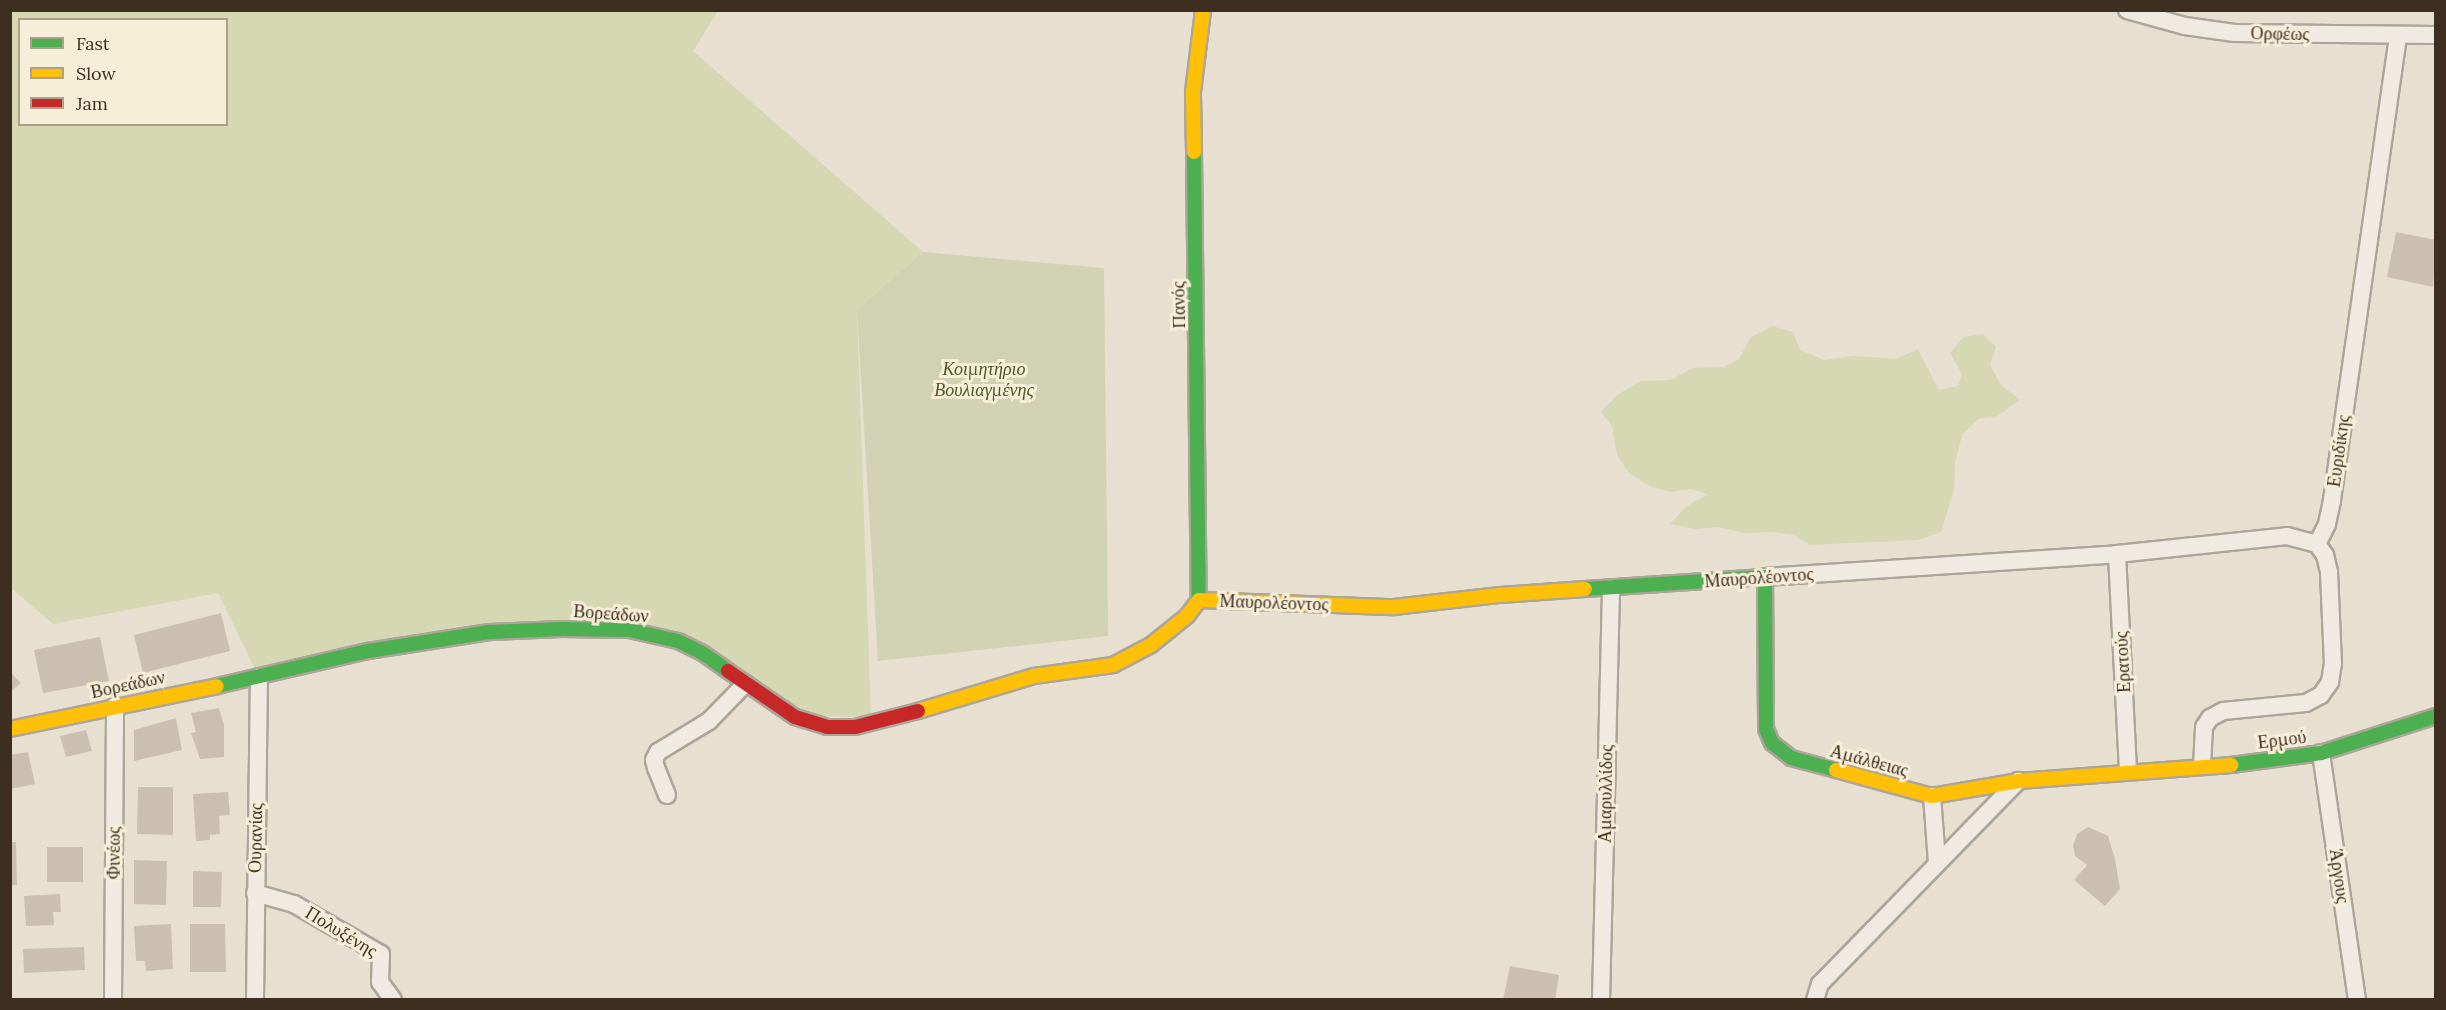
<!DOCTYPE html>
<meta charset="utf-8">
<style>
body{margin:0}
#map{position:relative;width:2446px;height:1010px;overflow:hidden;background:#e7e0d1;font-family:Lora,serif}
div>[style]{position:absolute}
.green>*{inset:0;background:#d6d7b3}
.cemetery>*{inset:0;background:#d1d1b3}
.building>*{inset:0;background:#cbbfb2}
.roads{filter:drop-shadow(2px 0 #ada599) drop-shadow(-2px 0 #ada599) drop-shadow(0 2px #ada599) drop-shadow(0 -2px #ada599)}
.street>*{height:16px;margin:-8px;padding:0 8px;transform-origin:8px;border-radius:8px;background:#efebe3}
.fast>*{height:14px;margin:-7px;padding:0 7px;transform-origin:7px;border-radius:7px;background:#4caf50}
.slow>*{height:14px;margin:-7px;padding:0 7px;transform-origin:7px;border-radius:7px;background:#ffc107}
.jam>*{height:14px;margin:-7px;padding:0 7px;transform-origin:7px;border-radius:7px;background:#c62828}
span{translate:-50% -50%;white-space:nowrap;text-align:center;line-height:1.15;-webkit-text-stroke:6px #f7eed8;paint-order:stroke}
.street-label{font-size:18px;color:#3d2e20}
.park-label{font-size:18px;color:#4d5a26;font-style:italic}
.frame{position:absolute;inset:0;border:12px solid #3d2e20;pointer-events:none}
.legend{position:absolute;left:18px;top:18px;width:210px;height:108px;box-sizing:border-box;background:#f7eed8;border:2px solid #ada18e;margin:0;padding:8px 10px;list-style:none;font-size:18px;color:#3d2e20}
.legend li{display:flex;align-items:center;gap:12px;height:30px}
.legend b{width:30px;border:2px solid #ada18e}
</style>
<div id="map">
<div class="green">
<div style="clip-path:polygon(evenodd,11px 11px,718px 11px,693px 51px,923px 252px,857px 310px,871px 718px,805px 715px,620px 622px,259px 677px,218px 593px,53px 624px,11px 588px,11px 11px,20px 20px,226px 20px,226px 124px,20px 124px,20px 20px)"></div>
<div style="clip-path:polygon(1772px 326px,1793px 332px,1800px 350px,1824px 360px,1853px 356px,1896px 359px,1918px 349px,1939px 390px,1958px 386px,1962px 374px,1950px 353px,1963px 337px,1983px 334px,1996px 347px,1990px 365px,2001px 385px,2020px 400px,1997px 416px,1978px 419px,1962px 435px,1955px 463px,1954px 490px,1941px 532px,1918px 540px,1809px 545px,1794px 535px,1773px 532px,1745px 533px,1718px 527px,1696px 529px,1670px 524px,1687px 506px,1708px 494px,1690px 489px,1670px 492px,1651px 487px,1629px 473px,1617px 455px,1612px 426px,1601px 412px,1617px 395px,1641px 381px,1670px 380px,1693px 368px,1724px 367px,1739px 359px,1750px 338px)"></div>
</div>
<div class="cemetery">
<div style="clip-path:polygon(923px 252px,1104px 268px,1108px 636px,878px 661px,857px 310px)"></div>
</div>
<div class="building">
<div style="clip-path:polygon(2396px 232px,2436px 240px,2433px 287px,2387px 277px)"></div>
<div style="clip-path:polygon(221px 613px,230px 651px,143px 673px,134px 635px)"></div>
<div style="clip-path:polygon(100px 637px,109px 681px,43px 693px,34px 650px)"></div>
<div style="clip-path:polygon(10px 672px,21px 683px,10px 692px)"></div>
<div style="clip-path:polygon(219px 708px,224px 725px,224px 757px,200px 759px,191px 733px,196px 732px,191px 713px)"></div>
<div style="clip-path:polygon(176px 718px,182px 750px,134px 761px,134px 730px)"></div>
<div style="clip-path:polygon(86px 730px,92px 751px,66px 757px,60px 736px)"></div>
<div style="clip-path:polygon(28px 752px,35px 784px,10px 789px,10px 755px)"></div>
<div style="clip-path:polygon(138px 787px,173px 787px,173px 835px,137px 834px)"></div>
<div style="clip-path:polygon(228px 792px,230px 815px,219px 816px,220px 834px,210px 835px,210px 840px,196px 841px,193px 794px)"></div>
<div style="clip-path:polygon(2088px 827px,2108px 836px,2115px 859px,2120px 889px,2105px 906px,2074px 880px,2087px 865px,2075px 856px,2073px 846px,2077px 834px)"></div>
<div style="clip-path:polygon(10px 842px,16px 842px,17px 885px,10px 885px)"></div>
<div style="clip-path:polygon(47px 847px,83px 847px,83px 882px,47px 882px)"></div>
<div style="clip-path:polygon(134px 860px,167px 861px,166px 905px,134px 904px)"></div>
<div style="clip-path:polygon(193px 871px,222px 872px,221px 907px,193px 907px)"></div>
<div style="clip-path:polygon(60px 894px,61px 912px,53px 912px,54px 925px,26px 926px,24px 896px)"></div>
<div style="clip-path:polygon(171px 924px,173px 969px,146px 971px,145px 961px,136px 961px,134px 926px)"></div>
<div style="clip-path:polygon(190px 924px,225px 924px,226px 972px,190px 972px)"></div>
<div style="clip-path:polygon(84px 947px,85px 970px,24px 973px,23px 949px)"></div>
<div style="clip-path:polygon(1510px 966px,1559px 975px,1555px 1000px,1503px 1000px)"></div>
</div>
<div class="roads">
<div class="street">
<div style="left:2127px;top:10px;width:60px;rotate:15.4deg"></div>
<div style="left:2185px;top:26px;width:50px;rotate:8deg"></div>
<div style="left:2235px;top:33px;width:201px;rotate:0.6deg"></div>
<div style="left:2317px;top:544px;width:22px;rotate:-63deg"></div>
<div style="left:2327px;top:524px;width:25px;rotate:-78deg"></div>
<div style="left:2332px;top:500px;width:469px;rotate:-81.9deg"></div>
<div style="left:2117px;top:554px;width:217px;rotate:87.1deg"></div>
<div style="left:1765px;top:577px;width:353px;rotate:-3.7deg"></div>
<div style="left:2117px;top:554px;width:171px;rotate:-6deg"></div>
<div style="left:2287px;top:536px;width:31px;rotate:15deg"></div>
<div style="left:2321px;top:753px;width:250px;rotate:81.7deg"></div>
<div style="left:2202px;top:766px;width:39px;rotate:-87deg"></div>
<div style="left:2204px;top:727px;width:11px;rotate:-56deg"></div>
<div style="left:2210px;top:718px;width:15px;rotate:-28deg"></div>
<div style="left:2223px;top:711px;width:83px;rotate:-5.5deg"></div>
<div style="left:2306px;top:703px;width:17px;rotate:-28deg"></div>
<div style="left:2321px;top:695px;width:16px;rotate:-55deg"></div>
<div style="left:2330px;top:682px;width:18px;rotate:-81deg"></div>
<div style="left:2333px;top:664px;width:92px;rotate:-92.5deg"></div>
<div style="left:2329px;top:572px;width:17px;rotate:-103deg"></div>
<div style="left:2325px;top:555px;width:14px;rotate:-126deg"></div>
<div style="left:667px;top:795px;width:29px;rotate:-112deg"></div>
<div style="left:656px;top:768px;width:8px;rotate:-104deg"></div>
<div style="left:654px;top:760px;width:9px;rotate:-63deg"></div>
<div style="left:658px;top:752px;width:60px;rotate:-31.3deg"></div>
<div style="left:709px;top:721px;width:52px;rotate:-45.8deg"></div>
<div style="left:1932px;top:796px;width:67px;rotate:85.7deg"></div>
<div style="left:255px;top:893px;width:41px;rotate:15.8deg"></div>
<div style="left:294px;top:904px;width:100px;rotate:29.9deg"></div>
<div style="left:381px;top:954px;width:28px;rotate:92deg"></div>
<div style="left:380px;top:982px;width:22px;rotate:54deg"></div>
<div style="left:113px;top:1000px;width:294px;rotate:-89.6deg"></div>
<div style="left:255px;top:1000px;width:323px;rotate:-89.3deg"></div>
<div style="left:1601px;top:1000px;width:412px;rotate:-88.6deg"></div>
<div style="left:1815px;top:1000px;width:17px;rotate:-73deg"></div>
<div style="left:1820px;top:984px;width:284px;rotate:-45.7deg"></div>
</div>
<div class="fast">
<div style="left:1194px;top:152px;width:448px;rotate:89.4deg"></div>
<div style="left:1585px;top:589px;width:180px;rotate:-3.8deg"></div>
<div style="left:1765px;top:577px;width:152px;rotate:89.6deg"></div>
<div style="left:1766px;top:729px;width:15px;rotate:67deg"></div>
<div style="left:1772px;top:743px;width:24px;rotate:38deg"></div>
<div style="left:1791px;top:758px;width:47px;rotate:14.9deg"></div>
<div style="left:217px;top:686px;width:155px;rotate:-13.1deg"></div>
<div style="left:368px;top:651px;width:123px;rotate:-8.9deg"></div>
<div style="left:490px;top:632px;width:72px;rotate:-2.4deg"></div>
<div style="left:562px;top:629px;width:67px;rotate:0.9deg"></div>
<div style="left:629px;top:630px;width:50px;rotate:12.7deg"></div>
<div style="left:678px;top:641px;width:25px;rotate:26deg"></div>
<div style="left:701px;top:652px;width:33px;rotate:35deg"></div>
<div style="left:2231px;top:765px;width:91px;rotate:-7.6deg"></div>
<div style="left:2321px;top:753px;width:121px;rotate:-17.8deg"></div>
</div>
<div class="slow">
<div style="left:1194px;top:152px;width:60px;rotate:-91deg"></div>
<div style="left:1193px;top:92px;width:83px;rotate:-83deg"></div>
<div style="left:1199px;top:600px;width:195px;rotate:2.1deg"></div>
<div style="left:1394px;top:607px;width:107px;rotate:-6.5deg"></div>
<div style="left:1500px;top:595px;width:85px;rotate:-4deg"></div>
<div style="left:918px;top:711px;width:121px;rotate:-16.8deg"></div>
<div style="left:1034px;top:676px;width:80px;rotate:-7.9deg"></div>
<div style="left:1113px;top:665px;width:43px;rotate:-27.8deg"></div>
<div style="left:1151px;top:645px;width:46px;rotate:-38.9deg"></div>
<div style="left:1187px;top:616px;width:20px;rotate:-53deg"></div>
<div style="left:10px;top:729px;width:211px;rotate:-11.7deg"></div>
<div style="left:1836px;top:770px;width:99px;rotate:15.2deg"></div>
<div style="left:1932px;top:796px;width:88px;rotate:-9.8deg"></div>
<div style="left:2019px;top:781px;width:213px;rotate:-4.3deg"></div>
</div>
<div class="jam">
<div style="left:728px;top:671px;width:81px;rotate:34.5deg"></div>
<div style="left:795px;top:717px;width:34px;rotate:17deg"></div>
<div style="left:827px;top:727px;width:28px"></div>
<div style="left:855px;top:727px;width:65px;rotate:-14.3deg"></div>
</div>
</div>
<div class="street-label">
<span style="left:2280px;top:34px;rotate:1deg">Ορφέως</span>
<span style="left:1179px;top:305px;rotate:-91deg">Πανός</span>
<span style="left:2339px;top:451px;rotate:-82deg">Ευριδίκης</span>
<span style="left:1759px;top:578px;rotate:-4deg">Μαυρολέοντος</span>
<span style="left:1274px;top:603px;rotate:2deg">Μαυρολέοντος</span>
<span style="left:611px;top:614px;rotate:4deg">Βορεάδων</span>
<span style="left:2123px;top:662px;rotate:-93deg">Ερατούς</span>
<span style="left:128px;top:685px;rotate:-12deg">Βορεάδων</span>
<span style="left:2282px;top:740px;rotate:-7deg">Ερμού</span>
<span style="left:1869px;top:761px;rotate:15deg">Αμάλθειας</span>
<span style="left:1606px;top:794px;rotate:-89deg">Αμαρυλλίδος</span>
<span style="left:256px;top:838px;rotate:-89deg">Ουρανίας</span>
<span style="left:114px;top:853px;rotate:-90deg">Φινέως</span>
<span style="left:2339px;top:876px;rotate:82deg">Άργους</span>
<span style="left:341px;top:932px;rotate:31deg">Πολυξένης</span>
</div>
<div class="park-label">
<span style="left:984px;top:380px">Κοιμητήριο<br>Βουλιαγμένης</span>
</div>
<div class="frame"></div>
<ul class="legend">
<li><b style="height:8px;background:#4caf50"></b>Fast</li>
<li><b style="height:8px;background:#ffc107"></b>Slow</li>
<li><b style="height:8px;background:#c62828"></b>Jam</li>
</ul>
</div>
